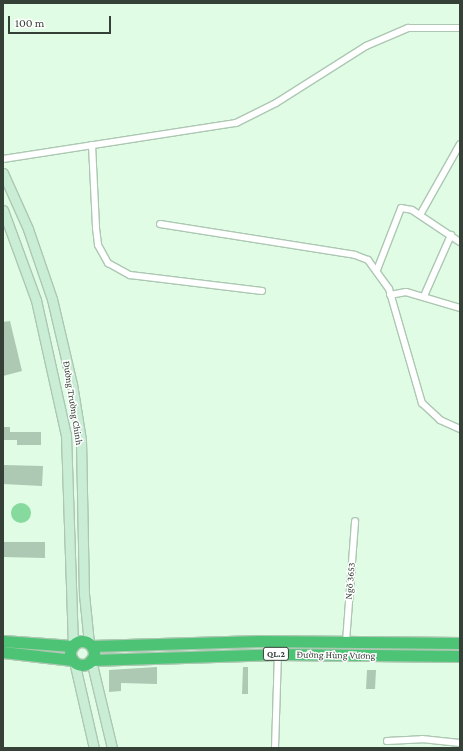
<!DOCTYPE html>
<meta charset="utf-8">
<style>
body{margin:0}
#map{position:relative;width:463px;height:751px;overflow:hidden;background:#e0fce5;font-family:"Crimson Pro",serif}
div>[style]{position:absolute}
.forest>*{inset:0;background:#87da9d}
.round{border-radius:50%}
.building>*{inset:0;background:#adc8b3}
.roads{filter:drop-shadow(1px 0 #acc7b2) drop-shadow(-1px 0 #acc7b2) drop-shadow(0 1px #acc7b2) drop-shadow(0 -1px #acc7b2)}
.street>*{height:6px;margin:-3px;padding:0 3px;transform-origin:3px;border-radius:3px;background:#fff}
.secondary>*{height:9px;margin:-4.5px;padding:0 4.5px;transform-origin:4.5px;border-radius:4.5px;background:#caedd6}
.highway>*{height:11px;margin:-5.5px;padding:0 5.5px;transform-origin:5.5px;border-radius:5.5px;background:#4dc475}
.highway>.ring{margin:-5.5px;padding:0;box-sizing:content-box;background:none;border:11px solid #4dc475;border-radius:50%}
span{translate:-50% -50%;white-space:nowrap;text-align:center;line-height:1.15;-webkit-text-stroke:3px #fff;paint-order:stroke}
.shield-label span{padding:1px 3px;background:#fff;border:1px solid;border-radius:3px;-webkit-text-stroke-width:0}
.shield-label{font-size:9px;color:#354037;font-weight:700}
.street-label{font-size:10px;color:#354037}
.frame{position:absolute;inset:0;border:4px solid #354037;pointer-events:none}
.scale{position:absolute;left:8px;top:16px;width:103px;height:18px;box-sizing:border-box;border:2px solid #354037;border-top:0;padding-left:5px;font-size:12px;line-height:14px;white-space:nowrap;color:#354037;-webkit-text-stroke:3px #fff;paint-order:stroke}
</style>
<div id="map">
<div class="forest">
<div class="round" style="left:11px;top:503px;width:20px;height:20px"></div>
</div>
<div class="building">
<div style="clip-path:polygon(10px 321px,22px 371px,3px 376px,3px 322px)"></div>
<div style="clip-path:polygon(3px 427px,10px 427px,10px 432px,41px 432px,41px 445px,17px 445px,17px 440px,3px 440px)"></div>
<div style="clip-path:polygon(3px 465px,43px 466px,42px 486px,3px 484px)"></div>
<div style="clip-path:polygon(3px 542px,45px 542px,45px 558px,3px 557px)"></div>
<div style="clip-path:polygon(157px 667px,157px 684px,121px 683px,121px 691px,109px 692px,109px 670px)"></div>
<div style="clip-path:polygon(243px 667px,248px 667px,248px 694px,242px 694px)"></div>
<div style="clip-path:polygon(367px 670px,376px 670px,375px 689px,366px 689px)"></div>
</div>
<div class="roads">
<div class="street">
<div style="left:92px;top:145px;width:83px;rotate:87.2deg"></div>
<div style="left:96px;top:228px;width:17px;rotate:83deg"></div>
<div style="left:98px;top:245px;width:21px;rotate:61deg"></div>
<div style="left:108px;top:263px;width:25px;rotate:29deg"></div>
<div style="left:130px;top:275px;width:133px;rotate:6.9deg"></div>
<div style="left:3px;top:159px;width:236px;rotate:-8.8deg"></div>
<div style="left:236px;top:123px;width:45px;rotate:-26.6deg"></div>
<div style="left:276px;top:103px;width:107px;rotate:-32.3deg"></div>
<div style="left:366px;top:46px;width:46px;rotate:-23.2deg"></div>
<div style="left:408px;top:28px;width:52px"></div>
<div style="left:420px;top:215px;width:81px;rotate:-60.6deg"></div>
<div style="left:160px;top:224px;width:197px;rotate:9deg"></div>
<div style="left:355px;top:255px;width:14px;rotate:21deg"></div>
<div style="left:368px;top:260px;width:36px;rotate:54deg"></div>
<div style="left:389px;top:289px;width:119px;rotate:73.9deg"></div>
<div style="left:422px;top:403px;width:25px;rotate:43deg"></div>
<div style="left:440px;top:420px;width:22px;rotate:24deg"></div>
<div style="left:377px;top:270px;width:66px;rotate:-68.8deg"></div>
<div style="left:401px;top:208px;width:11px;rotate:10deg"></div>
<div style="left:412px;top:210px;width:58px;rotate:33.7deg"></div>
<div style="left:390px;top:295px;width:16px;rotate:-11deg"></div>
<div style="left:406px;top:292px;width:56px;rotate:16.5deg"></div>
<div style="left:424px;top:296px;width:67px;rotate:-66.1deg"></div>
<div style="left:346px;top:642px;width:121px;rotate:-85.7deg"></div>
<div style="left:387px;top:741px;width:35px;rotate:-3deg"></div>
<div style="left:422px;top:739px;width:38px;rotate:6deg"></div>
<div style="left:275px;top:748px;width:94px;rotate:-88.2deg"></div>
</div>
<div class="secondary">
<div style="left:3px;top:173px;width:61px;rotate:65.9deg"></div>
<div style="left:28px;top:229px;width:74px;rotate:71.1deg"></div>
<div style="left:52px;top:299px;width:87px;rotate:76.8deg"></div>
<div style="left:72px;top:384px;width:57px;rotate:80.9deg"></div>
<div style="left:81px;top:440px;width:154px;rotate:88.9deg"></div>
<div style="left:84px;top:594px;width:49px;rotate:84.2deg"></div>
<div style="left:3px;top:210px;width:96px;rotate:69.9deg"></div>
<div style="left:36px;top:300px;width:138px;rotate:77.5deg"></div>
<div style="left:66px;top:435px;width:211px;rotate:88.1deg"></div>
<div style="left:91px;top:660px;width:90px;rotate:76.6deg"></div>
<div style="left:74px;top:661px;width:89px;rotate:77.1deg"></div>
</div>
<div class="highway">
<div style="left:3px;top:641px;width:70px;rotate:4.1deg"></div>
<div class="ring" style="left:70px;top:641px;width:13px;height:13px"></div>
<div style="left:92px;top:646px;width:168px;rotate:-1.7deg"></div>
<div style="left:260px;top:641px;width:200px;rotate:0.6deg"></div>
<div style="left:3px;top:652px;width:70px;rotate:6.5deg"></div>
<div style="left:91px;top:660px;width:187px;rotate:-1.8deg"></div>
<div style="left:278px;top:654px;width:182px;rotate:0.6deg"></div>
</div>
</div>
<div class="shield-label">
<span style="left:276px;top:654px">QL.2</span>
</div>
<div class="street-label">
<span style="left:73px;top:403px;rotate:81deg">Đường Trường Chinh</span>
<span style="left:350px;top:581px;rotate:-85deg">Ngõ 3653</span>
<span style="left:336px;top:655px;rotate:1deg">Đường Hùng Vương</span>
</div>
<div class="frame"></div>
<div class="scale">100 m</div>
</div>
